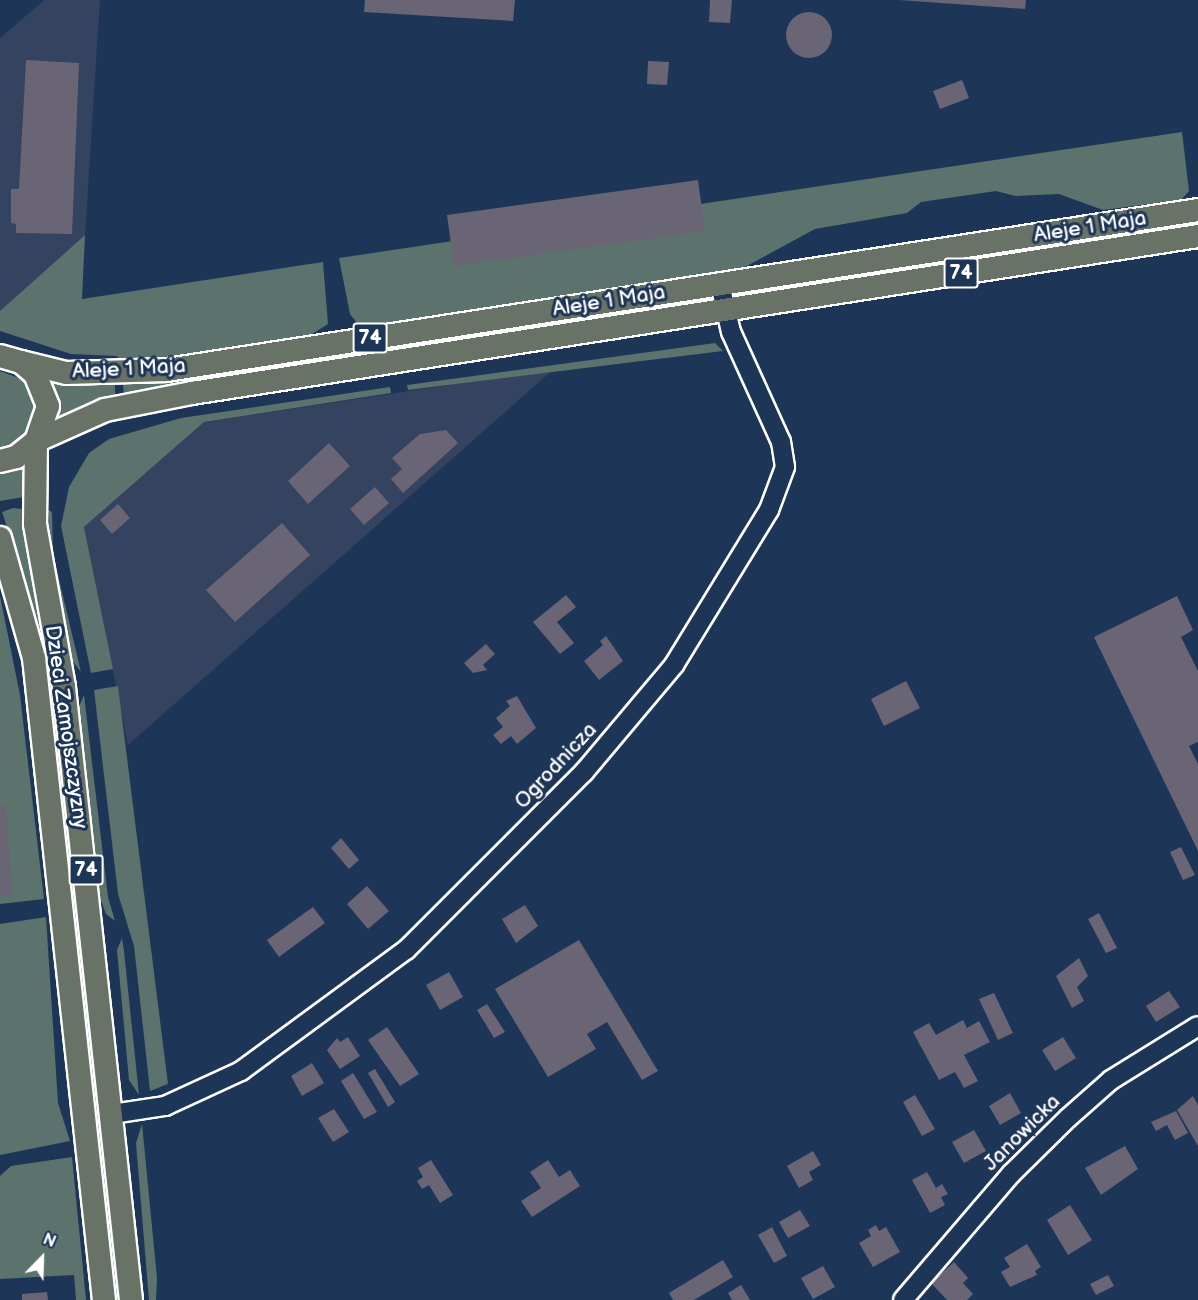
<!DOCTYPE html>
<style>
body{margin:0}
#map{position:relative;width:1198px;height:1300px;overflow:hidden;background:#1d3557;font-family:"Balsamiq Sans",sans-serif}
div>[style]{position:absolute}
.built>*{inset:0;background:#344360}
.green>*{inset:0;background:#5b726d}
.building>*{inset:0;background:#696574}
.round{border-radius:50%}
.roads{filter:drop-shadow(2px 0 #fff) drop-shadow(-2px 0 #fff) drop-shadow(0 2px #fff) drop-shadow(0 -2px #fff)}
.minor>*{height:18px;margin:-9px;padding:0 9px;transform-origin:9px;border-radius:9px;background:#1d3557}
.major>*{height:22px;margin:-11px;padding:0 11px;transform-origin:11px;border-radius:11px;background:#697266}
span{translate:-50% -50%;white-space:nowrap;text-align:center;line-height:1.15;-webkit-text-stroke:6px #1d3557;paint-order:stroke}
.shield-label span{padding:2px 4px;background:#1d3557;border:2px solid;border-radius:4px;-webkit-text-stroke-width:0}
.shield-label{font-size:20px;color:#fff;font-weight:700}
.street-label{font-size:21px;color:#fff}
.north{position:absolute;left:12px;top:1228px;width:60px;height:60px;-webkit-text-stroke:4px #1d3557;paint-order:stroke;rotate:23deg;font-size:16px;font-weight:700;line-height:24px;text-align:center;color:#fff}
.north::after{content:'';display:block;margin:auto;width:21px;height:27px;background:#fff;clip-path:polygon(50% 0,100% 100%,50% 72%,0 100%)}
</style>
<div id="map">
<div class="built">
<div style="clip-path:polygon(44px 0,100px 0,85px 235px,0 311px,0 38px)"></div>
<div style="clip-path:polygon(554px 369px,128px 745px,84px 527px,204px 422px)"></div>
</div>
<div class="green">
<div style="clip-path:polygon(1182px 132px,1189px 191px,1181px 200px,1103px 210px,1059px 194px,1015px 196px,996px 191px,921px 202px,907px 213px,815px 229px,743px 268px,372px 326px,357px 323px,350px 314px,339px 258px)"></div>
<div style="clip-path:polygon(1177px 224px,1172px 229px,748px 293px,748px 290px)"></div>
<div style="clip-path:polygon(85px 235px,82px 299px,323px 262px,328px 324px,309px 336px,122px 363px,117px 356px,71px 354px,0 331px,0 311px)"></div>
<div style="clip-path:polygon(706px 297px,705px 303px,373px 351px,374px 349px)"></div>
<div style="clip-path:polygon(715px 343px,723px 351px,408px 390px,407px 385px)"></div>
<div style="clip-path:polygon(318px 357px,319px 362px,124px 397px,123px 384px)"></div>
<div style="clip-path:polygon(0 371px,24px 380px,38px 406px,35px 427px,15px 447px,0 450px)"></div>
<div style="clip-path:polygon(54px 383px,115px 384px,115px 400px,56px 422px,51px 387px)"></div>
<div style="clip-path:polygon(390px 387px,391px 393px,204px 422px,84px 527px,113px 669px,91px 673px,61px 526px,69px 487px,89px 453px,109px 439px,181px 418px)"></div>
<div style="clip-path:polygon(24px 462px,24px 497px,0 501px,0 467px)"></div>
<div style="clip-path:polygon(13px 508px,24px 509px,53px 681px,121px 1300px,114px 1300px,51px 712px,30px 596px,2px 512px)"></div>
<div style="clip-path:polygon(47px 509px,52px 512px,53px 554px,81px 672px,71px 659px,47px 530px)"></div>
<div style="clip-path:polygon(0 596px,20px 695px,44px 899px,0 904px)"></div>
<div style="clip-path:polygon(118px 686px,168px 1084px,150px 1091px,134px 946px,118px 894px,94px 690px)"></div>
<div style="clip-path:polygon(84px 695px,108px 897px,115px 921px,106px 914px,100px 898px,78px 709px)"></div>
<div style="clip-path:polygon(46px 917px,58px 1103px,70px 1141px,0 1155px,0 924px)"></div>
<div style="clip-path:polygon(122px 938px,124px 951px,139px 1095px,129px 1080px,117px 950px)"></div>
<div style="clip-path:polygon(142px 1124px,157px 1278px,156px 1300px,149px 1300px,136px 1143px)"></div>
<div style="clip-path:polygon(72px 1157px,86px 1300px,76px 1300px,74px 1275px,0 1279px,0 1176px,11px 1166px)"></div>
</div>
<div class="building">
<div style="clip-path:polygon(365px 0,515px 0,513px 21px,364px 12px)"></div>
<div style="clip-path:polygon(710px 0,732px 0,730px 23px,709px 22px)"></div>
<div style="clip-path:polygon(899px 0,1026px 0,1025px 9px)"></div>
<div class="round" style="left:786px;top:12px;width:46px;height:46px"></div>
<div style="clip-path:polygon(26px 60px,79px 63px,72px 234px,16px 233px,16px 224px,11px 223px,11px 189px,19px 189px)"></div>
<div style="clip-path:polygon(648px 61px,669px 62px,667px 85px,647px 84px)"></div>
<div style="clip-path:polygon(962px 80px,969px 98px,940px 109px,933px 91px)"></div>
<div style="clip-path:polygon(698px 180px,705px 231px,454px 266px,447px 215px)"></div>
<div style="clip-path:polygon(446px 430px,458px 443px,403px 493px,391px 479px,402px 469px,392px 458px,420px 434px)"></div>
<div style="clip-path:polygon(329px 443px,350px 466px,308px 504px,288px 481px)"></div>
<div style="clip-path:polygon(375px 487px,389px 503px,364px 525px,350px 509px)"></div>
<div style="clip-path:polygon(118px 504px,130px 518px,112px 534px,100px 520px)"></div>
<div style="clip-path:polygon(282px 523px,310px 555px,235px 622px,206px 590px)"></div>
<div style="clip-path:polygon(566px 595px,576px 607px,557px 622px,574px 643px,560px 654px,533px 622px)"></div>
<div style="clip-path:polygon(1177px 596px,1193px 630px,1181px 637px,1198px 671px,1198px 742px,1189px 746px,1198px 764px,1198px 851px,1094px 637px)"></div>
<div style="clip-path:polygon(606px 636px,623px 661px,599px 680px,584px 661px,603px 645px,600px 641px)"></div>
<div style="clip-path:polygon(486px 644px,495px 654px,483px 665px,487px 670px,473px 673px,464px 663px)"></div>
<div style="clip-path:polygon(906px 681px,920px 708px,884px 726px,871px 699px)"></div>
<div style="clip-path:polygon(517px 696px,536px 728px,517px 744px,511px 736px,501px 744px,493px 735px,503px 727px,496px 718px,510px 706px,506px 701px)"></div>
<div style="clip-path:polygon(0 806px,6px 806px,12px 895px,0 896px)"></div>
<div style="clip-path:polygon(341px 838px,359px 860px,349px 869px,331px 848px)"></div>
<div style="clip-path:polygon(1181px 847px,1195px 875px,1183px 880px,1170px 852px)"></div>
<div style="clip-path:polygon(367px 886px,389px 911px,368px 929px,347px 904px)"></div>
<div style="clip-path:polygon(525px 905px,538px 926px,516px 943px,502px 919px)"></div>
<div style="clip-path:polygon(313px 907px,325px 923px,279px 957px,267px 940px)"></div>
<div style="clip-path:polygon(1099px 913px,1117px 948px,1106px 953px,1088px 919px)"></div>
<div style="clip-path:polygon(579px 940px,658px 1071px,642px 1080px,607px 1022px,587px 1034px,596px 1049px,548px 1077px,495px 989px)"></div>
<div style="clip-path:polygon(1079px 958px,1088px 976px,1077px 987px,1084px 1001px,1072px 1008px,1056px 976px)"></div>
<div style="clip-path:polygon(449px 972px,463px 997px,440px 1010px,426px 985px)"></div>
<div style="clip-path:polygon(1169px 991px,1180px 1007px,1156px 1022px,1146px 1006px)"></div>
<div style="clip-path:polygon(994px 993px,1013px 1033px,998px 1040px,979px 999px)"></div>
<div style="clip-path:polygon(487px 1004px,505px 1032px,494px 1038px,477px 1010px)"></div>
<div style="clip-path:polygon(963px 1020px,967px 1028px,979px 1021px,990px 1042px,964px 1055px,978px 1081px,964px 1088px,955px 1072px,939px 1080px,913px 1032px,929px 1023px,936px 1035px)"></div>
<div style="clip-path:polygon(387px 1027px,419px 1074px,400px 1086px,368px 1040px)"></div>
<div style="clip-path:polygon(348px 1037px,360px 1056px,340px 1069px,327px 1050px,337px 1038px,340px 1042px)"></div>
<div style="clip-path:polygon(1063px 1037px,1076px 1058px,1055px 1071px,1042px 1050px)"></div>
<div style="clip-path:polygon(312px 1063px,324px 1083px,302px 1096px,291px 1076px)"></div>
<div style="clip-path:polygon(375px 1069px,395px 1102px,388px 1107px,368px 1073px)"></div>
<div style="clip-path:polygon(353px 1073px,377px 1112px,364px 1119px,341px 1081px)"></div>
<div style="clip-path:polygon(1010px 1093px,1021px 1113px,1000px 1125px,989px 1106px)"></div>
<div style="clip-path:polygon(915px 1095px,935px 1129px,922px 1136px,903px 1102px)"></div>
<div style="clip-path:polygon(1193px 1096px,1198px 1105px,1198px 1146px,1177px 1110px)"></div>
<div style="clip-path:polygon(334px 1109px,349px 1132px,333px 1142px,318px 1118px)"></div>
<div style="clip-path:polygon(1176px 1111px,1188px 1133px,1175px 1140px,1167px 1125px,1156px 1131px,1151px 1122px)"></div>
<div style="clip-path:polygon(974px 1130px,986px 1151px,964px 1163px,952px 1142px)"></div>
<div style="clip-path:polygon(1125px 1146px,1138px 1169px,1101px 1195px,1085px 1168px)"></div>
<div style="clip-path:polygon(813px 1151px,821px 1165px,809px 1172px,813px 1180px,799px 1188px,787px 1166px)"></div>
<div style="clip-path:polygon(431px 1160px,453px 1195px,440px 1203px,429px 1185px,422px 1189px,417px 1181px,423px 1177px,418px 1168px)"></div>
<div style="clip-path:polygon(548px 1160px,559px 1177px,570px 1170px,580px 1186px,532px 1217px,521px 1201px,541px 1188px,530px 1172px)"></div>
<div style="clip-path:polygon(927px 1172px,936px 1188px,942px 1184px,948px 1194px,941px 1197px,945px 1205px,930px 1213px,912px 1180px)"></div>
<div style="clip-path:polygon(1070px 1205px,1092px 1240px,1068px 1255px,1047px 1220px)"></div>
<div style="clip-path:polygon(800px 1210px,810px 1226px,788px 1238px,779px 1222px)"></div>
<div style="clip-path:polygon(876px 1225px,879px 1231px,886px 1227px,900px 1252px,873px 1267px,859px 1243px,871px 1236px,868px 1230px)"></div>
<div style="clip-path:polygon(772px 1227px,787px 1256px,774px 1263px,758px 1235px)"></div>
<div style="clip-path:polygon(1027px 1244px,1041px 1267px,1035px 1271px,1037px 1275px,1010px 1287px,1001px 1272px,1010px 1267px,1004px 1258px)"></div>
<div style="clip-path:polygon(723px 1260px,733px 1277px,694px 1300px,673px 1300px,669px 1293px)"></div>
<div style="clip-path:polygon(954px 1262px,968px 1278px,963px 1283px,973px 1294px,967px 1300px,947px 1300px,931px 1283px)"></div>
<div style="clip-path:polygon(823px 1266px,835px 1287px,813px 1299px,801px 1278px)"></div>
<div style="clip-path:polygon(1108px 1275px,1114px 1286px,1096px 1295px,1090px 1284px)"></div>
<div style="clip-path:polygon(741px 1285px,750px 1300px,732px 1300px,728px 1293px)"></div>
<div style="clip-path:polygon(47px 1292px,48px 1300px,22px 1300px,22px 1294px)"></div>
</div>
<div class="roads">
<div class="minor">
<div style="left:112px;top:1114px;width:54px;rotate:-8.6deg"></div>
<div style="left:165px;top:1106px;width:84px;rotate:-24.7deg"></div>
<div style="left:241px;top:1071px;width:205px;rotate:-36.3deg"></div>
<div style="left:406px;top:950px;width:252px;rotate:-45deg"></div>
<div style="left:584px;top:772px;width:140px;rotate:-49.9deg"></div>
<div style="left:674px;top:665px;width:182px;rotate:-58.5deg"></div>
<div style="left:769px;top:510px;width:46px;rotate:-69.6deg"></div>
<div style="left:785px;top:467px;width:25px;rotate:-99deg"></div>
<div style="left:781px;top:442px;width:121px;rotate:-114.4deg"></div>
<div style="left:731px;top:332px;width:49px;rotate:-102.9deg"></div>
<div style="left:903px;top:1300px;width:166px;rotate:-49.4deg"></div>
<div style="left:1011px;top:1174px;width:80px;rotate:-44.5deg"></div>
<div style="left:1068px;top:1118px;width:57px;rotate:-41.5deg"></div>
<div style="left:1111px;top:1080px;width:102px;rotate:-31.8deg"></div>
</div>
<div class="major">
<div style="left:0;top:356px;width:22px;rotate:16deg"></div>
<div style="left:21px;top:362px;width:18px;rotate:41deg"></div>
<div style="left:35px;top:374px;width:35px;rotate:68deg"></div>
<div style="left:48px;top:406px;width:37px;rotate:109deg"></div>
<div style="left:36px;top:441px;width:26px;rotate:141deg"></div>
<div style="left:16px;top:457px;width:16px;rotate:166deg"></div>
<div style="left:21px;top:362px;width:46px;rotate:13.7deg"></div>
<div style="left:66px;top:373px;width:101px;rotate:-1.7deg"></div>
<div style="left:167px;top:370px;width:1043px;rotate:-8.82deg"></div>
<div style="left:0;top:538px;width:125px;rotate:74.2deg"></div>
<div style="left:34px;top:658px;width:646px;rotate:83.78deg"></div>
<div style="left:131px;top:1300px;width:617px;rotate:-96.24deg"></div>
<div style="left:64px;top:687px;width:166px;rotate:-100.1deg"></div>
<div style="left:35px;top:524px;width:83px;rotate:-89.3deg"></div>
<div style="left:36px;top:441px;width:76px;rotate:-24.2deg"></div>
<div style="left:105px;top:410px;width:89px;rotate:-11.1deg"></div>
<div style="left:192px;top:393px;width:1018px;rotate:-8.87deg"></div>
</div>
</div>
<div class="shield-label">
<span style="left:961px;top:273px">74</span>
<span style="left:370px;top:338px">74</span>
<span style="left:86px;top:870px">74</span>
</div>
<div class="street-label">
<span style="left:1090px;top:227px;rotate:-9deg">Aleje 1 Maja</span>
<span style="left:609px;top:301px;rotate:-9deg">Aleje 1 Maja</span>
<span style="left:129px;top:369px;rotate:-3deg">Aleje 1 Maja</span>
<span style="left:66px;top:727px;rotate:82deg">Dzieci Zamojszczyzny</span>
<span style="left:556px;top:766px;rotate:-47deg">Ogrodnicza</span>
<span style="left:1022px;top:1133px;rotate:-45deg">Janowicka</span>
</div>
<div class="north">N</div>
</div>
